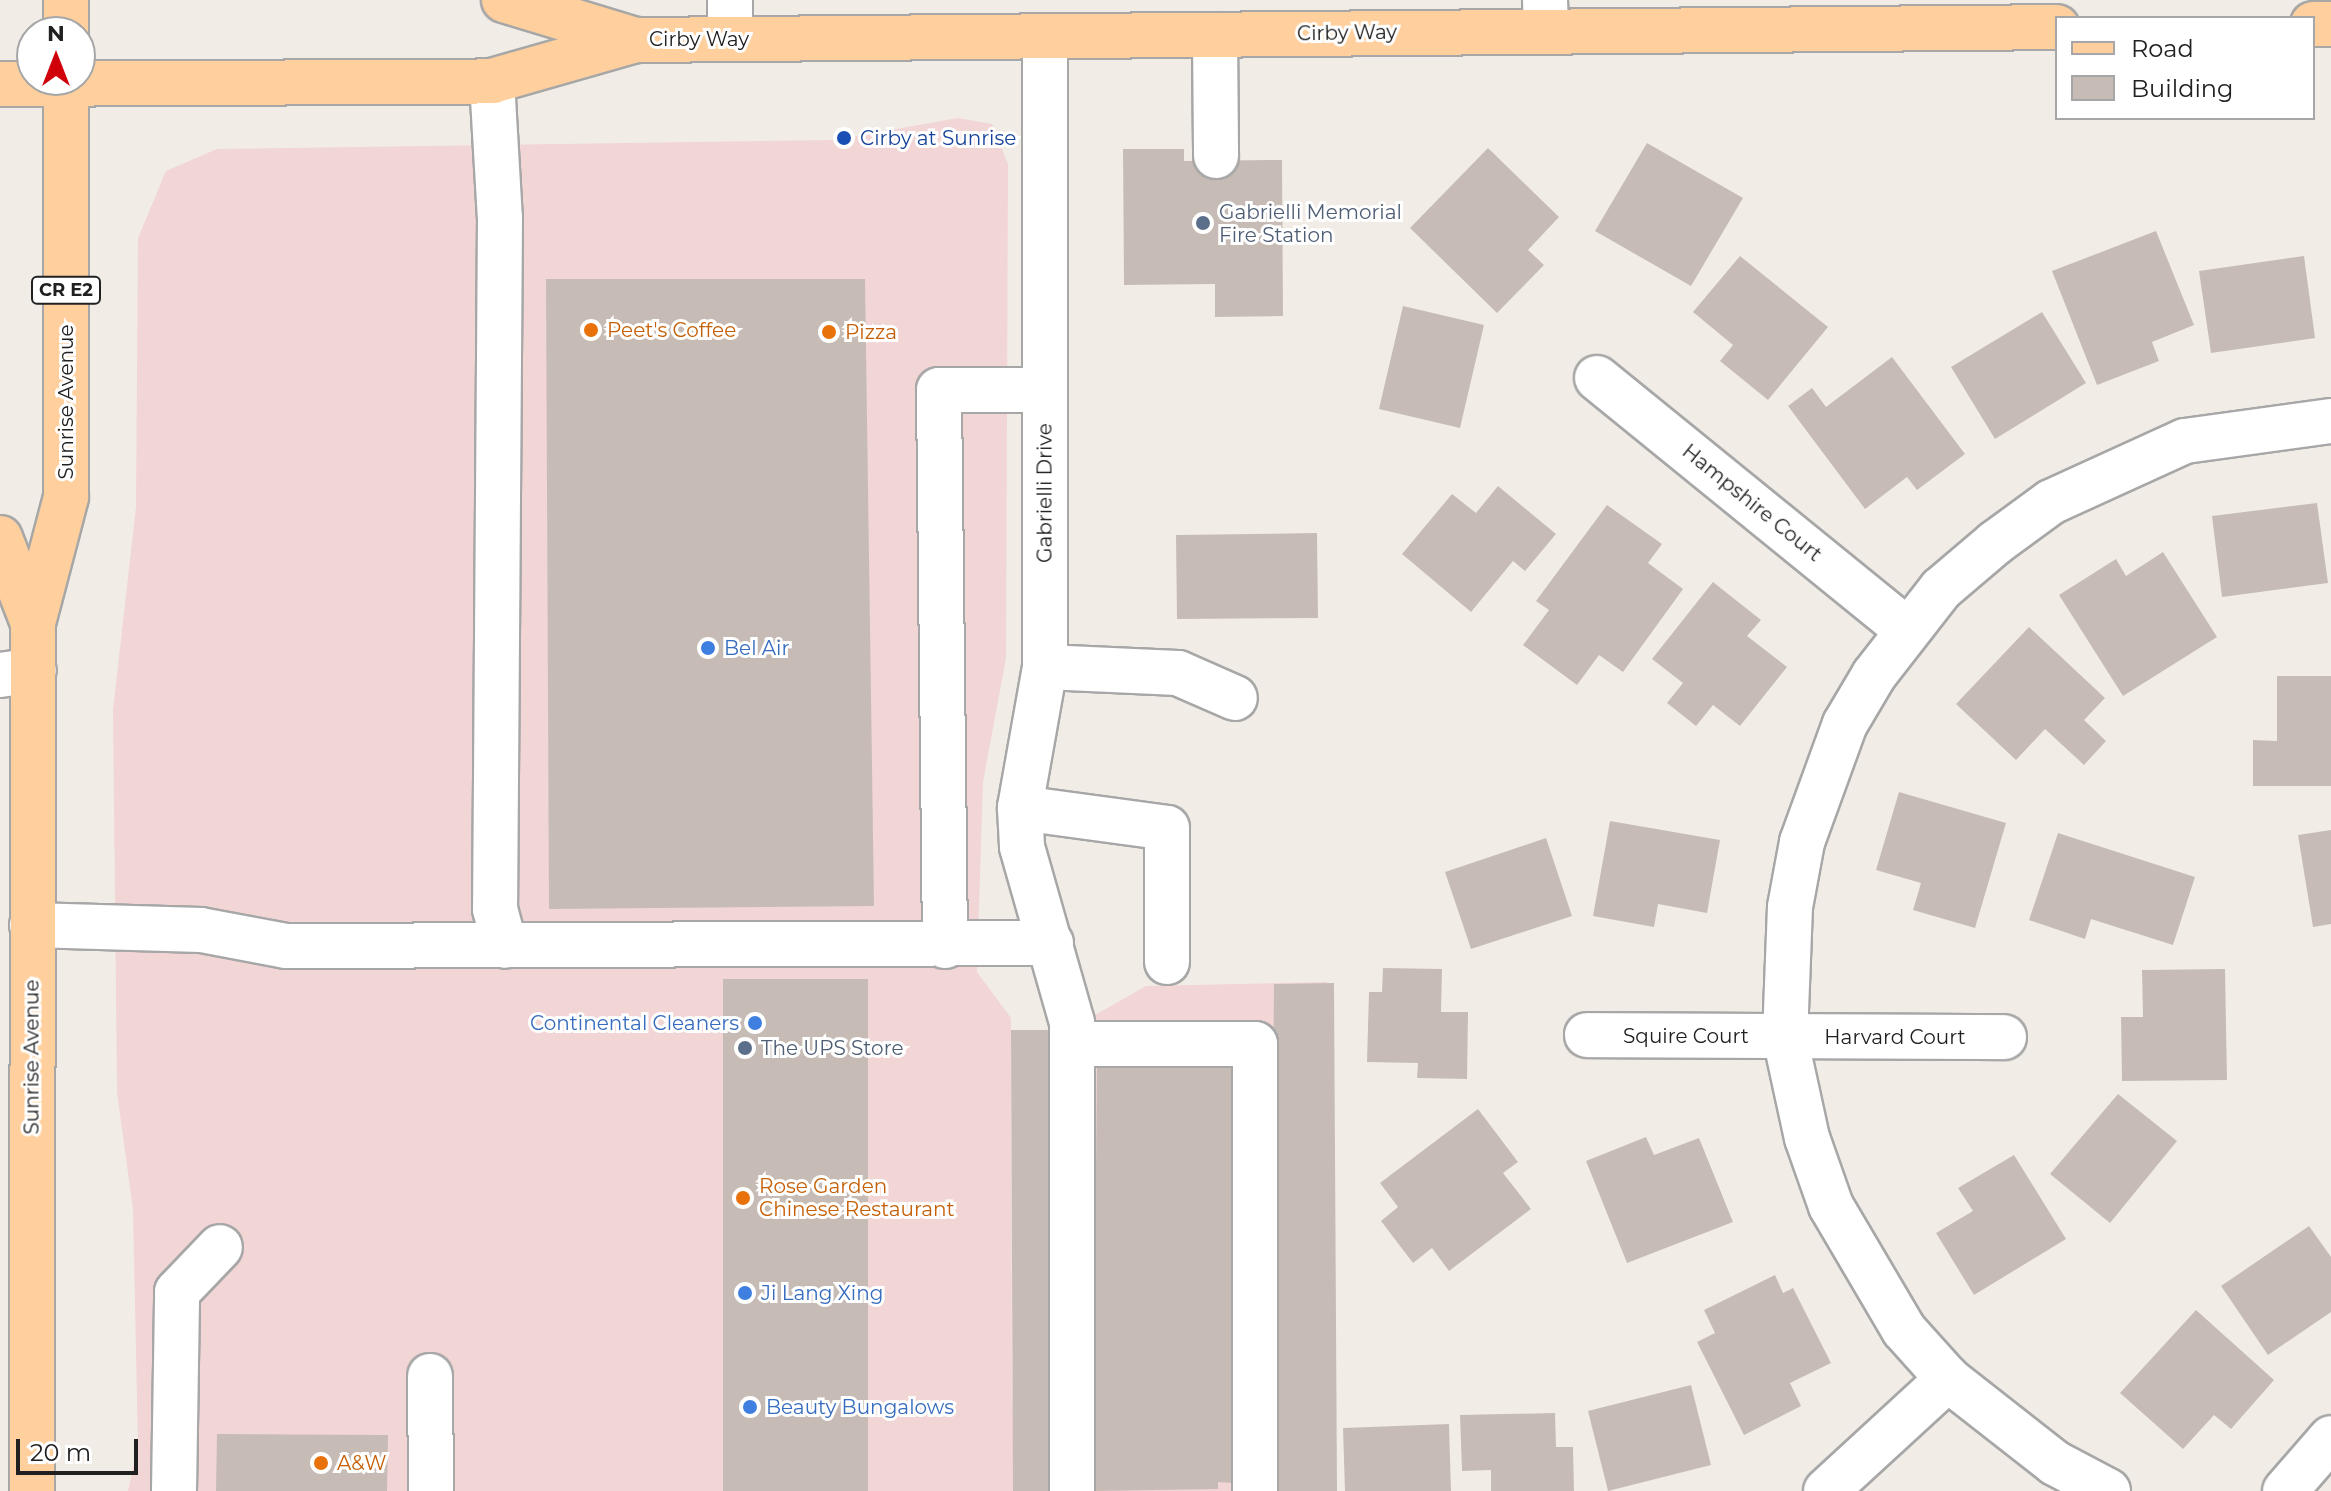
<!DOCTYPE html>
<style>
body{margin:0}
#map{position:relative;width:2331px;height:1491px;overflow:hidden;background:#f1ede6;font-family:Montserrat,sans-serif}
div>[style]{position:absolute}
.commercial>*{inset:0;background:#f2d5d5}
.building>*{inset:0;background:#c6bcb5}
.roads{filter:drop-shadow(2px 0 #a7a7a7) drop-shadow(-2px 0 #a7a7a7) drop-shadow(0 2px #a7a7a7) drop-shadow(0 -2px #a7a7a7)}
.minor>*{height:44px;margin:-22px;padding:0 22px;transform-origin:22px;border-radius:22px;background:#fff}
.major>*{height:44px;margin:-22px;padding:0 22px;transform-origin:22px;border-radius:22px;background:#ffd09d}
.dots>*{width:22px;height:22px;translate:-50% -50%;box-sizing:border-box;border:4px solid #fff;border-radius:50%}
span{translate:-50% -50%;white-space:nowrap;text-align:center;line-height:1.15;-webkit-text-stroke:6px #fff;paint-order:stroke}
.shield-label span{padding:2px 6px;background:#fff;border:2px solid;border-radius:6px;-webkit-text-stroke-width:0}
.shield-label{font-size:18px;color:#202020;font-weight:700}
.street-label{font-size:20px;color:#202020}
.transit-label{font-size:20px;color:#164399}
.left{translate:0 -50%;text-align:left}
.service-label{font-size:20px;color:#4e5e75}
.food-label{font-size:20px;color:#c56008}
.shop-label{font-size:20px;color:#366cbe}
.right{translate:-100% -50%;text-align:right}
.legend{position:absolute;left:2055px;top:16px;width:260px;height:104px;box-sizing:border-box;background:#fff;border:2px solid #a6a6a6;margin:0;padding:10px 14px;list-style:none;font-size:24px;color:#202020}
.legend li{display:flex;align-items:center;gap:16px;height:40px}
.legend b{width:40px;border:2px solid #a6a6a6}
.north{position:absolute;left:16px;top:16px;width:80px;height:80px;box-sizing:border-box;background:#fff;border:2px solid #a6a6a6;border-radius:50%;rotate:0deg;font-size:22px;font-weight:700;line-height:32px;text-align:center;color:#202020}
.north::after{content:'';display:block;margin:auto;width:28px;height:36px;background:#d0000b;clip-path:polygon(50% 0,100% 100%,50% 72%,0 100%)}
.scale{position:absolute;left:16px;top:1439px;width:122px;height:36px;box-sizing:border-box;border:4px solid #202020;border-top:0;padding-left:10px;font-size:24px;line-height:28px;white-space:nowrap;color:#202020;-webkit-text-stroke:6px #fff;paint-order:stroke}
</style>
<div id="map">
<div class="commercial">
<div style="clip-path:polygon(958px 118px,992px 124px,1008px 164px,1006px 658px,983px 782px,977px 972px,1011px 1018px,1012px 1404px,1060px 1035px,1146px 986px,1327px 982px,1330px 1491px,128px 1491px,138px 1446px,133px 1210px,117px 1092px,113px 710px,136px 507px,138px 238px,166px 171px,217px 149px,835px 140px)"></div>
</div>
<div class="building">
<div style="clip-path:polygon(1647px 143px,1743px 198px,1691px 286px,1595px 231px)"></div>
<div style="clip-path:polygon(1488px 148px,1559px 217px,1528px 250px,1544px 265px,1497px 313px,1410px 228px)"></div>
<div style="clip-path:polygon(1123px 149px,1184px 149px,1184px 161px,1282px 160px,1283px 316px,1215px 317px,1215px 284px,1124px 285px)"></div>
<div style="clip-path:polygon(2156px 231px,2194px 325px,2152px 342px,2159px 361px,2097px 385px,2052px 271px)"></div>
<div style="clip-path:polygon(1740px 256px,1828px 327px,1768px 400px,1720px 361px,1733px 345px,1693px 312px)"></div>
<div style="clip-path:polygon(2304px 256px,2315px 338px,2211px 353px,2199px 271px)"></div>
<div style="clip-path:polygon(546px 279px,865px 279px,874px 906px,549px 909px)"></div>
<div style="clip-path:polygon(1403px 306px,1484px 325px,1460px 428px,1379px 409px)"></div>
<div style="clip-path:polygon(2042px 312px,2086px 383px,1995px 439px,1951px 367px)"></div>
<div style="clip-path:polygon(1892px 357px,1965px 454px,1917px 490px,1907px 477px,1865px 509px,1788px 406px,1812px 388px,1826px 407px)"></div>
<div style="clip-path:polygon(1498px 486px,1556px 534px,1525px 571px,1513px 561px,1471px 612px,1402px 554px,1452px 494px,1476px 513px)"></div>
<div style="clip-path:polygon(2317px 503px,2328px 583px,2222px 597px,2212px 516px)"></div>
<div style="clip-path:polygon(1607px 505px,1662px 544px,1648px 563px,1683px 589px,1623px 672px,1599px 655px,1577px 685px,1523px 645px,1549px 610px,1536px 601px)"></div>
<div style="clip-path:polygon(1317px 533px,1318px 618px,1177px 619px,1176px 535px)"></div>
<div style="clip-path:polygon(2163px 552px,2217px 637px,2123px 696px,2059px 595px,2116px 559px,2126px 576px)"></div>
<div style="clip-path:polygon(1713px 582px,1761px 620px,1747px 636px,1787px 667px,1740px 726px,1713px 705px,1696px 726px,1667px 703px,1683px 683px,1652px 659px)"></div>
<div style="clip-path:polygon(2029px 627px,2105px 698px,2084px 720px,2106px 741px,2084px 765px,2045px 729px,2016px 760px,1956px 704px)"></div>
<div style="clip-path:polygon(2277px 676px,2331px 676px,2331px 786px,2253px 786px,2253px 740px,2277px 741px)"></div>
<div style="clip-path:polygon(1899px 792px,2006px 823px,1975px 928px,1913px 910px,1921px 883px,1876px 870px)"></div>
<div style="clip-path:polygon(1610px 821px,1720px 840px,1707px 913px,1658px 904px,1654px 927px,1593px 916px)"></div>
<div style="clip-path:polygon(2331px 830px,2331px 924px,2313px 927px,2298px 835px)"></div>
<div style="clip-path:polygon(2058px 833px,2195px 877px,2173px 945px,2091px 919px,2085px 939px,2029px 920px)"></div>
<div style="clip-path:polygon(1546px 838px,1572px 916px,1471px 949px,1445px 872px)"></div>
<div style="clip-path:polygon(1383px 968px,1442px 969px,1441px 1012px,1468px 1012px,1467px 1079px,1417px 1078px,1418px 1063px,1367px 1062px,1369px 992px,1382px 992px)"></div>
<div style="clip-path:polygon(2225px 969px,2227px 1080px,2122px 1081px,2121px 1017px,2143px 1017px,2142px 970px)"></div>
<div style="clip-path:polygon(723px 979px,868px 979px,868px 1491px,723px 1491px)"></div>
<div style="clip-path:polygon(1334px 983px,1337px 1491px,1270px 1491px,1274px 984px)"></div>
<div style="clip-path:polygon(1011px 1030px,1058px 1030px,1056px 1491px,1013px 1491px)"></div>
<div style="clip-path:polygon(1097px 1064px,1238px 1065px,1234px 1483px,1218px 1482px,1218px 1489px,1093px 1491px)"></div>
<div style="clip-path:polygon(2118px 1094px,2177px 1141px,2110px 1223px,2050px 1174px)"></div>
<div style="clip-path:polygon(1478px 1109px,1518px 1162px,1503px 1173px,1531px 1209px,1449px 1271px,1432px 1248px,1413px 1263px,1381px 1221px,1398px 1207px,1380px 1183px)"></div>
<div style="clip-path:polygon(1646px 1137px,1654px 1155px,1699px 1138px,1733px 1222px,1627px 1263px,1586px 1161px)"></div>
<div style="clip-path:polygon(2014px 1155px,2066px 1239px,1974px 1295px,1936px 1233px,1973px 1211px,1958px 1188px)"></div>
<div style="clip-path:polygon(2309px 1226px,2331px 1257px,2331px 1312px,2268px 1355px,2221px 1286px)"></div>
<div style="clip-path:polygon(1775px 1275px,1783px 1293px,1793px 1288px,1831px 1363px,1790px 1383px,1801px 1406px,1744px 1435px,1697px 1342px,1715px 1333px,1704px 1310px)"></div>
<div style="clip-path:polygon(2196px 1310px,2274px 1380px,2231px 1429px,2214px 1415px,2183px 1449px,2120px 1393px)"></div>
<div style="clip-path:polygon(1691px 1385px,1711px 1465px,1608px 1491px,1588px 1411px)"></div>
<div style="clip-path:polygon(1555px 1413px,1556px 1447px,1573px 1447px,1574px 1491px,1491px 1491px,1491px 1470px,1462px 1471px,1460px 1415px)"></div>
<div style="clip-path:polygon(1449px 1424px,1451px 1491px,1345px 1491px,1343px 1428px)"></div>
<div style="clip-path:polygon(217px 1434px,388px 1435px,387px 1491px,216px 1491px)"></div>
</div>
<div class="roads">
<div class="minor">
<div style="left:730px;top:0;width:39px;rotate:90deg"></div>
<div style="left:1545px;top:0;width:31px;rotate:88deg"></div>
<div style="left:1215px;top:35px;width:121px;rotate:89.5deg"></div>
<div style="left:1045px;top:36px;width:631px;rotate:90deg"></div>
<div style="left:1045px;top:667px;width:143px;rotate:100.1deg"></div>
<div style="left:1020px;top:808px;width:39px;rotate:87deg"></div>
<div style="left:1022px;top:847px;width:182px;rotate:74.1deg"></div>
<div style="left:1072px;top:1022px;width:469px;rotate:90deg"></div>
<div style="left:492px;top:81px;width:137px;rotate:86.7deg"></div>
<div style="left:500px;top:218px;width:691px;rotate:90.41deg"></div>
<div style="left:495px;top:909px;width:38px;rotate:75deg"></div>
<div style="left:1597px;top:378px;width:398px;rotate:39.1deg"></div>
<div style="left:1045px;top:667px;width:133px;rotate:2.6deg"></div>
<div style="left:1178px;top:673px;width:62px;rotate:23.7deg"></div>
<div style="left:0;top:675px;width:34px;rotate:-8deg"></div>
<div style="left:1020px;top:808px;width:148px;rotate:7.7deg"></div>
<div style="left:1167px;top:828px;width:134px;rotate:90deg"></div>
<div style="left:32px;top:925px;width:169px;rotate:1.7deg"></div>
<div style="left:201px;top:930px;width:86px;rotate:10.7deg"></div>
<div style="left:286px;top:946px;width:765px;rotate:-0.22deg"></div>
<div style="left:945px;top:946px;width:556px;rotate:-90.62deg"></div>
<div style="left:939px;top:390px;width:106px"></div>
<div style="left:1587px;top:1035px;width:417px;rotate:0.3deg"></div>
<div style="left:1072px;top:1044px;width:183px"></div>
<div style="left:1255px;top:1044px;width:447px;rotate:90deg"></div>
<div style="left:430px;top:1376px;width:115px;rotate:89.5deg"></div>
<div style="left:174px;top:1491px;width:199px;rotate:-89.1deg"></div>
<div style="left:177px;top:1292px;width:62px;rotate:-46.3deg"></div>
<div style="left:1826px;top:1491px;width:166px;rotate:-42.6deg"></div>
<div style="left:2108px;top:1491px;width:60px;rotate:-152.2deg"></div>
<div style="left:2055px;top:1463px;width:136px;rotate:-141.9deg"></div>
<div style="left:1948px;top:1379px;width:66px;rotate:-131.9deg"></div>
<div style="left:1904px;top:1330px;width:144px;rotate:-120.5deg"></div>
<div style="left:1831px;top:1206px;width:72px;rotate:-109.4deg"></div>
<div style="left:1807px;top:1138px;width:103px;rotate:-102.3deg"></div>
<div style="left:1785px;top:1037px;width:130px;rotate:-87.8deg"></div>
<div style="left:1790px;top:907px;width:66px;rotate:-79.5deg"></div>
<div style="left:1802px;top:842px;width:126px;rotate:-70deg"></div>
<div style="left:1845px;top:724px;width:57px;rotate:-59.4deg"></div>
<div style="left:1874px;top:675px;width:109px;rotate:-52.1deg"></div>
<div style="left:1941px;top:589px;width:71px;rotate:-40.4deg"></div>
<div style="left:1995px;top:543px;width:69px;rotate:-36.2deg"></div>
<div style="left:2051px;top:502px;width:147px;rotate:-24.5deg"></div>
<div style="left:2185px;top:441px;width:147px;rotate:-7.8deg"></div>
<div style="left:2285px;top:1491px;width:70px;rotate:-49deg"></div>
</div>
<div class="major">
<div style="left:66px;top:0;width:32px;rotate:90deg"></div>
<div style="left:504px;top:0;width:138px;rotate:16.9deg"></div>
<div style="left:2313px;top:24px;width:18px"></div>
<div style="left:0;top:84px;width:492px;rotate:-0.3deg"></div>
<div style="left:492px;top:81px;width:150px;rotate:-15.9deg"></div>
<div style="left:636px;top:40px;width:1421px;rotate:-0.52deg"></div>
<div style="left:0;top:538px;width:91px;rotate:68.8deg"></div>
<div style="left:32px;top:1491px;width:868px;rotate:-89.93deg"></div>
<div style="left:33px;top:623px;width:130px;rotate:-75.3deg"></div>
<div style="left:66px;top:497px;width:417px;rotate:-90deg"></div>
</div>
</div>
<div class="dots">
<div style="left:844px;top:138px;background:#1a4fb4"></div>
<div style="left:1203px;top:223px;background:#5c6f8a"></div>
<div style="left:591px;top:330px;background:#e8710a"></div>
<div style="left:829px;top:332px;background:#e8710a"></div>
<div style="left:708px;top:648px;background:#3f7fe0"></div>
<div style="left:755px;top:1023px;background:#3f7fe0"></div>
<div style="left:745px;top:1048px;background:#5c6f8a"></div>
<div style="left:743px;top:1198px;background:#e8710a"></div>
<div style="left:745px;top:1293px;background:#3f7fe0"></div>
<div style="left:750px;top:1407px;background:#3f7fe0"></div>
<div style="left:321px;top:1463px;background:#e8710a"></div>
</div>
<div class="shield-label">
<span style="left:66px;top:290px">CR E2</span>
</div>
<div class="street-label">
<span style="left:1347px;top:33px;rotate:-1deg">Cirby Way</span>
<span style="left:699px;top:39px">Cirby Way</span>
<span style="left:66px;top:402px;rotate:-90deg">Sunrise Avenue</span>
<span style="left:1045px;top:493px;rotate:-90deg">Gabrielli Drive</span>
<span style="left:1752px;top:503px;rotate:39deg">Hampshire Court</span>
<span style="left:1686px;top:1036px">Squire Court</span>
<span style="left:1895px;top:1037px">Harvard Court</span>
<span style="left:32px;top:1057px;rotate:-90deg">Sunrise Avenue</span>
</div>
<div class="transit-label">
<span class="left" style="left:860px;top:138px">Cirby at Sunrise</span>
</div>
<div class="service-label">
<span class="left" style="left:1219px;top:224px">Gabrielli Memorial<br>Fire Station</span>
<span class="left" style="left:761px;top:1048px">The UPS Store</span>
</div>
<div class="food-label">
<span class="left" style="left:607px;top:330px">Peet's Coffee</span>
<span class="left" style="left:845px;top:332px">Pizza</span>
<span class="left" style="left:759px;top:1198px">Rose Garden<br>Chinese Restaurant</span>
<span class="left" style="left:337px;top:1463px">A&amp;W</span>
</div>
<div class="shop-label">
<span class="left" style="left:724px;top:648px">Bel Air</span>
<span class="right" style="left:739px;top:1023px">Continental Cleaners</span>
<span class="left" style="left:761px;top:1293px">Ji Lang Xing</span>
<span class="left" style="left:766px;top:1407px">Beauty Bungalows</span>
</div>
<ul class="legend">
<li><b style="height:10px;background:#ffd09d"></b>Road</li>
<li><b style="height:22px;background:#c6bcb5"></b>Building</li>
</ul>
<div class="north">N</div>
<div class="scale">20 m</div>
</div>
